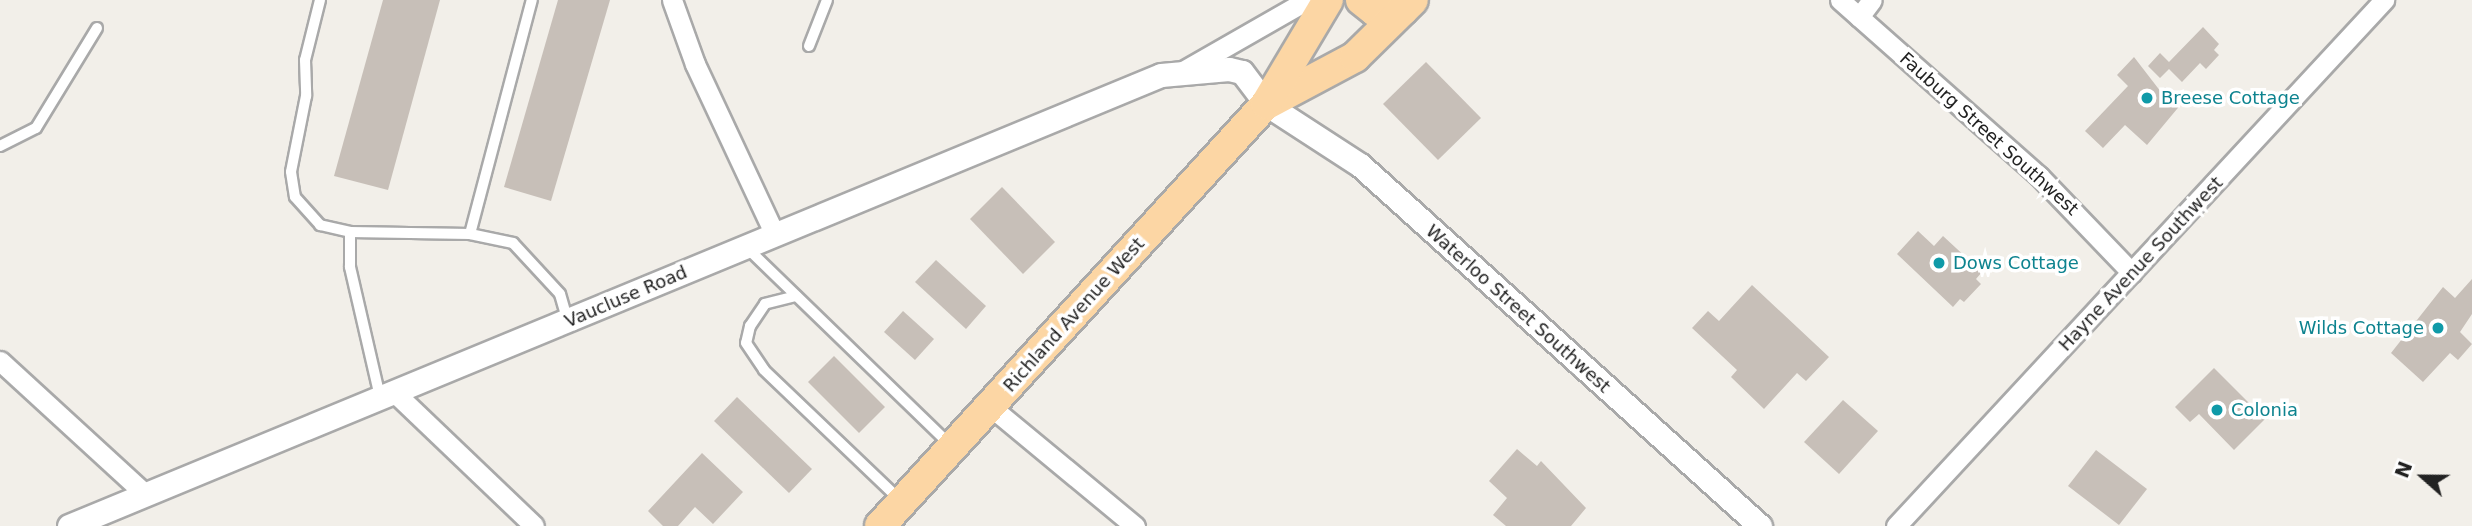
<!DOCTYPE html>
<style>
body{margin:0}
#map{position:relative;width:2472px;height:526px;overflow:hidden;background:#f2efe9;font-family:"DejaVu Sans",sans-serif}
div>[style]{position:absolute}
.building>*{inset:0;background:#c7bfb8}
.roads{filter:drop-shadow(2px 0 #a9a9a9) drop-shadow(-2px 0 #a9a9a9) drop-shadow(0 2px #a9a9a9) drop-shadow(0 -2px #a9a9a9)}
.service>*{height:10px;margin:-5px;padding:0 5px;transform-origin:5px;border-radius:5px;background:#fff}
.minor>*{height:19px;margin:-9.5px;padding:0 9.5px;transform-origin:9.5px;border-radius:9.5px;background:#fff}
.tertiary>*{height:23px;margin:-11.5px;padding:0 11.5px;transform-origin:11.5px;border-radius:11.5px;background:#fff}
.primary>*{height:30px;margin:-15px;padding:0 15px;transform-origin:15px;border-radius:15px;background:#fcd6a4}
.dots>*{width:19px;height:19px;translate:-50% -50%;box-sizing:border-box;border:4px solid #fff;border-radius:50%}
span{translate:-50% -50%;white-space:nowrap;text-align:center;line-height:1.15;-webkit-text-stroke:7px #fff;paint-order:stroke}
.culture-label{font-size:18px;color:#0d838f}
.left{translate:0 -50%;text-align:left}
.right{translate:-100% -50%;text-align:right}
.street-label{font-size:18px;color:#222}
.north{position:absolute;left:2388px;top:442px;width:70px;height:70px;-webkit-text-stroke:5px #fff;paint-order:stroke;rotate:291deg;font-size:19px;font-weight:700;line-height:28px;text-align:center;color:#222}
.north::after{content:'';display:block;margin:auto;width:24px;height:32px;background:#222;clip-path:polygon(50% 0,100% 100%,50% 72%,0 100%)}
</style>
<div id="map">
<div class="building">
<div style="clip-path:polygon(383px 0,440px 0,388px 190px,334px 176px)"></div>
<div style="clip-path:polygon(558px 0,610px 0,551px 201px,504px 187px)"></div>
<div style="clip-path:polygon(2203px 27px,2219px 44px,2214px 50px,2219px 55px,2206px 69px,2200px 63px,2182px 82px,2169px 69px,2160px 78px,2148px 66px,2160px 53px,2169px 62px)"></div>
<div style="clip-path:polygon(2134px 57px,2161px 92px,2165px 87px,2182px 103px,2147px 145px,2125px 125px,2103px 148px,2085px 131px,2128px 86px,2117px 75px)"></div>
<div style="clip-path:polygon(1426px 62px,1481px 118px,1438px 160px,1383px 104px)"></div>
<div style="clip-path:polygon(1002px 187px,1055px 242px,1023px 274px,970px 219px)"></div>
<div style="clip-path:polygon(1918px 231px,1934px 246px,1943px 236px,1982px 272px,1976px 279px,1981px 284px,1964px 302px,1960px 299px,1953px 307px,1897px 254px)"></div>
<div style="clip-path:polygon(936px 260px,986px 306px,966px 329px,915px 282px)"></div>
<div style="clip-path:polygon(2472px 279px,2472px 314px,2460px 332px,2472px 344px,2458px 360px,2450px 353px,2423px 382px,2391px 353px,2443px 287px,2455px 298px)"></div>
<div style="clip-path:polygon(1752px 285px,1829px 357px,1806px 381px,1797px 373px,1764px 409px,1731px 377px,1737px 370px,1692px 328px,1708px 311px,1719px 321px)"></div>
<div style="clip-path:polygon(903px 311px,934px 339px,915px 360px,884px 332px)"></div>
<div style="clip-path:polygon(834px 356px,885px 407px,859px 433px,808px 382px)"></div>
<div style="clip-path:polygon(2214px 368px,2265px 419px,2234px 450px,2199px 414px,2190px 422px,2175px 407px)"></div>
<div style="clip-path:polygon(737px 397px,812px 469px,789px 493px,714px 421px)"></div>
<div style="clip-path:polygon(1843px 400px,1878px 431px,1839px 474px,1804px 442px)"></div>
<div style="clip-path:polygon(1517px 449px,1537px 466px,1541px 461px,1586px 508px,1571px 526px,1506px 526px,1493px 515px,1507px 498px,1489px 481px)"></div>
<div style="clip-path:polygon(2096px 450px,2147px 489px,2119px 525px,2068px 486px)"></div>
<div style="clip-path:polygon(702px 453px,743px 492px,713px 524px,695px 507px,678px 526px,663px 526px,648px 511px)"></div>
</div>
<div class="roads">
<div class="service">
<div style="left:320px;top:0;width:62px;rotate:104deg"></div>
<div style="left:305px;top:60px;width:36px;rotate:88deg"></div>
<div style="left:306px;top:96px;width:77px;rotate:101.2deg"></div>
<div style="left:291px;top:172px;width:25px;rotate:81deg"></div>
<div style="left:295px;top:197px;width:38px;rotate:48deg"></div>
<div style="left:320px;top:225px;width:31px;rotate:13deg"></div>
<div style="left:350px;top:232px;width:120px;rotate:1deg"></div>
<div style="left:470px;top:234px;width:44px;rotate:11.8deg"></div>
<div style="left:513px;top:243px;width:69px;rotate:47.3deg"></div>
<div style="left:560px;top:294px;width:26px;rotate:74deg"></div>
<div style="left:809px;top:46px;width:49px;rotate:-68.6deg"></div>
<div style="left:0;top:146px;width:40px;rotate:-26.6deg"></div>
<div style="left:36px;top:128px;width:117px;rotate:-58.6deg"></div>
<div style="left:350px;top:232px;width:35px;rotate:90deg"></div>
<div style="left:350px;top:267px;width:133px;rotate:77deg"></div>
<div style="left:470px;top:234px;width:242px;rotate:-75.2deg"></div>
<div style="left:745px;top:246px;width:286px;rotate:44.1deg"></div>
<div style="left:796px;top:296px;width:32px;rotate:166deg"></div>
<div style="left:765px;top:304px;width:27px;rotate:124deg"></div>
<div style="left:750px;top:326px;width:17px;rotate:103deg"></div>
<div style="left:746px;top:343px;width:32px;rotate:56deg"></div>
<div style="left:764px;top:370px;width:188px;rotate:43.7deg"></div>
</div>
<div class="minor">
<div style="left:672px;top:0;width:68px;rotate:70.2deg"></div>
<div style="left:695px;top:64px;width:187px;rotate:64.9deg"></div>
<div style="left:1840px;top:0;width:266px;rotate:41.5deg"></div>
<div style="left:2039px;top:176px;width:134px;rotate:46.2deg"></div>
<div style="left:1859px;top:17px;width:21px;rotate:-53deg"></div>
<div style="left:1183px;top:71px;width:143px;rotate:-29.8deg"></div>
<div style="left:0;top:361px;width:197px;rotate:42.5deg"></div>
<div style="left:395px;top:393px;width:192px;rotate:43.7deg"></div>
<div style="left:991px;top:407px;width:187px;rotate:39.6deg"></div>
<div style="left:1896px;top:526px;width:718px;rotate:-47.15deg"></div>
</div>
<div class="tertiary">
<div style="left:69px;top:526px;width:1181px;rotate:-22.44deg"></div>
<div style="left:1161px;top:75px;width:68px;rotate:-5deg"></div>
<div style="left:1229px;top:69px;width:13px;rotate:13deg"></div>
<div style="left:1242px;top:72px;width:40px;rotate:53deg"></div>
<div style="left:1266px;top:104px;width:112px;rotate:33deg"></div>
<div style="left:1360px;top:165px;width:539px;rotate:42.07deg"></div>
</div>
<div class="primary">
<div style="left:1361px;top:0;width:18px;rotate:38deg"></div>
<div style="left:1375px;top:11px;width:28px;rotate:-2deg"></div>
<div style="left:1267px;top:104px;width:100px;rotate:-28.1deg"></div>
<div style="left:1355px;top:57px;width:81px;rotate:-44.5deg"></div>
<div style="left:880px;top:526px;width:572px;rotate:-47.55deg"></div>
<div style="left:1266px;top:104px;width:121px;rotate:-59.2deg"></div>
</div>
</div>
<div class="dots">
<div style="left:2147px;top:98px;background:#0f9aa8"></div>
<div style="left:1939px;top:263px;background:#0f9aa8"></div>
<div style="left:2438px;top:328px;background:#0f9aa8"></div>
<div style="left:2217px;top:410px;background:#0f9aa8"></div>
</div>
<div class="culture-label">
<span class="left" style="left:2161px;top:98px">Breese Cottage</span>
<span class="left" style="left:1953px;top:263px">Dows Cottage</span>
<span class="right" style="left:2424px;top:328px">Wilds Cottage</span>
<span class="left" style="left:2231px;top:410px">Colonia</span>
</div>
<div class="street-label">
<span style="left:1989px;top:134px;rotate:42deg">Fauburg Street Southwest</span>
<span style="left:2141px;top:264px;rotate:-47deg">Hayne Avenue Southwest</span>
<span style="left:626px;top:297px;rotate:-23deg">Vaucluse Road</span>
<span style="left:1518px;top:309px;rotate:42deg">Waterloo Street Southwest</span>
<span style="left:1074px;top:315px;rotate:-48deg">Richland Avenue West</span>
</div>
<div class="north">N</div>
</div>
